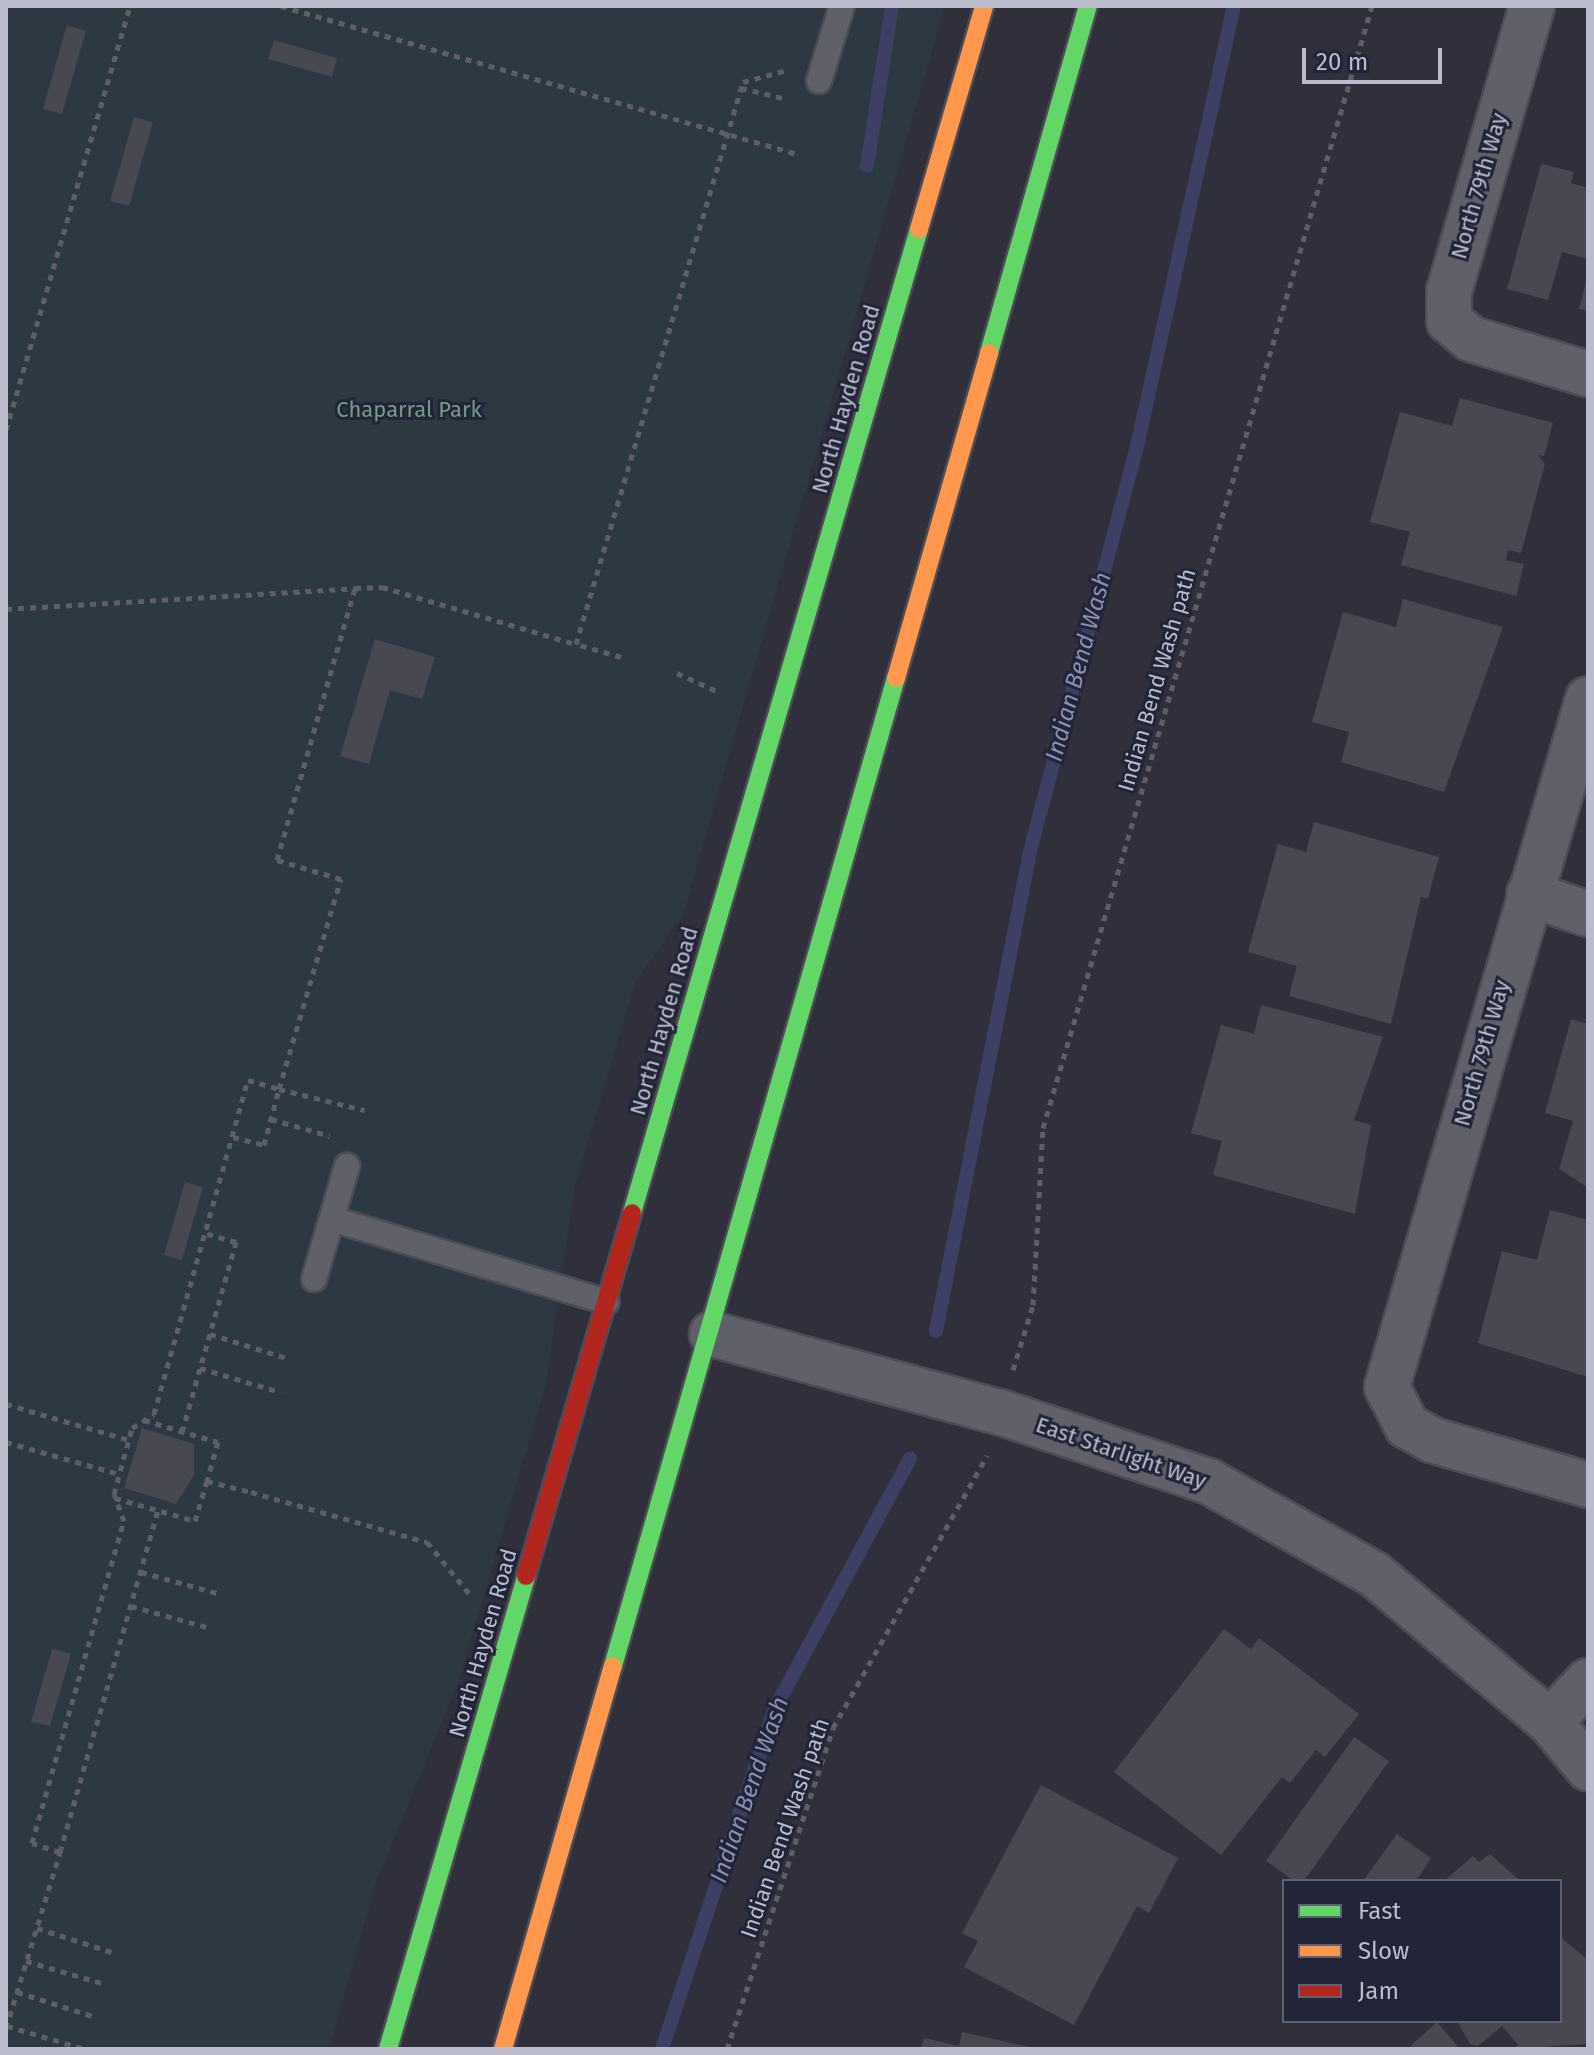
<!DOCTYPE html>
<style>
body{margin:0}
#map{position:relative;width:1594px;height:2055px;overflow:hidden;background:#2f303c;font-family:"Fira Sans",sans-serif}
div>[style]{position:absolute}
.green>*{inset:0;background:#2c3842}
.stream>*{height:14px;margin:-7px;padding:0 7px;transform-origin:7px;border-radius:7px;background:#3d4064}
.building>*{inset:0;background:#474852}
.path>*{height:5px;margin-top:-2.5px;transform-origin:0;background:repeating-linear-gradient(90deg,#5d5e67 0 6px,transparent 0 12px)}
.roads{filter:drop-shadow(2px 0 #4b4c55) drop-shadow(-2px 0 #4b4c55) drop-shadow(0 2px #4b4c55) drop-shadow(0 -2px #4b4c55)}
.lane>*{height:24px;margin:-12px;padding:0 12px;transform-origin:12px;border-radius:12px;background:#60606a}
.street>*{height:44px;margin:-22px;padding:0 22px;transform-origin:22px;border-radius:22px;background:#60606a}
.fast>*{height:18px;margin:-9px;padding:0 9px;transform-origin:9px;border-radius:9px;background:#63d668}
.slow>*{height:18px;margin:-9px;padding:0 9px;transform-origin:9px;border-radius:9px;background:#ff974d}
.jam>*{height:18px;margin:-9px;padding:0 9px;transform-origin:9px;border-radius:9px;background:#b3261e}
span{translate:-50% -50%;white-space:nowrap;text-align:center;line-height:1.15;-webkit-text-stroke:6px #222438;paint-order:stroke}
.street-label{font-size:22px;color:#bbbccc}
.park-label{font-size:22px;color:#739b89}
.water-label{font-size:24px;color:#8b8fb5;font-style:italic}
.frame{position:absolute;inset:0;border:8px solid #bbbccc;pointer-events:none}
.legend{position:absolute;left:1282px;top:1879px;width:280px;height:144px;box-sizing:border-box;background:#222438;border:2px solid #5f6173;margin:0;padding:10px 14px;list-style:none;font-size:24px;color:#bbbccc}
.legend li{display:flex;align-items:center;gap:16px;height:40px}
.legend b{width:40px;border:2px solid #5f6173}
.scale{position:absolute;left:1302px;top:48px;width:140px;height:36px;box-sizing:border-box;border:4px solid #bbbccc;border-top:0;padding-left:10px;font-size:24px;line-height:28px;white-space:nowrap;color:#bbbccc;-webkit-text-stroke:6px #222438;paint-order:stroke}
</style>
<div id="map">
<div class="green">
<div style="clip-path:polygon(6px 6px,945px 6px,683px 914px,635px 983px,575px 1186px,546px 1384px,457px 1686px,376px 1883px,329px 2049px,6px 2049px)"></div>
</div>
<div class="stream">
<div style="left:867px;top:166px;width:162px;rotate:-81.1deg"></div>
<div style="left:936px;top:1331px;width:485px;rotate:-78.9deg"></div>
<div style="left:1029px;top:855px;width:427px;rotate:-75.2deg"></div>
<div style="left:1138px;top:442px;width:446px;rotate:-77.6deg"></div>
<div style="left:662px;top:2049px;width:357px;rotate:-71.7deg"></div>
<div style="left:774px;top:1710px;width:286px;rotate:-61.6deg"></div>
</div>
<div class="building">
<div style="clip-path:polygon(67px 25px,86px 31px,62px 114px,43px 109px)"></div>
<div style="clip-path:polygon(274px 40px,337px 58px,332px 77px,268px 59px)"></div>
<div style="clip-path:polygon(134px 117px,153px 122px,129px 206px,110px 201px)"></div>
<div style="clip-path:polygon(1541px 164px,1574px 172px,1571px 183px,1588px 188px,1588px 259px,1562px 252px,1548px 300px,1507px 289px)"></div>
<div style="clip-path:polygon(1587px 278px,1588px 279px,1588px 311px,1579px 309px)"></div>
<div style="clip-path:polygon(1460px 398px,1553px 423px,1544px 456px,1538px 455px,1545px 464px,1521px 553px,1508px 550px,1506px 560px,1524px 564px,1516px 596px,1401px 565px,1410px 532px,1370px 522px,1400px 412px,1452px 426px)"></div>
<div style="clip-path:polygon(1403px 599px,1503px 627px,1444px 792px,1341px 762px,1349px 732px,1312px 722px,1343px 612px,1396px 627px)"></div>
<div style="clip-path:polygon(375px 639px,435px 657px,422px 699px,390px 690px,369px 764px,340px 756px)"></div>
<div style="clip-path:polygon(1314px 822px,1439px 857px,1428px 899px,1421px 897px,1391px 1024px,1289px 996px,1297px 966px,1248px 952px,1278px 844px,1306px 852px)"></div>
<div style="clip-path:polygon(1261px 1005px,1383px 1037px,1354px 1120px,1371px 1125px,1355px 1214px,1213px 1175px,1222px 1141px,1191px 1133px,1221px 1025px,1254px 1034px)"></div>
<div style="clip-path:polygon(1571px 1019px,1588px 1024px,1587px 1187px,1559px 1169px,1573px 1121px,1545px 1113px)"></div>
<div style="clip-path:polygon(185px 1182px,203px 1187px,182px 1260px,164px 1255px)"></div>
<div style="clip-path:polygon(1550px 1210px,1588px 1220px,1588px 1377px,1478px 1343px,1502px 1251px,1537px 1260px)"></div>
<div style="clip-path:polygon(142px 1428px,194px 1444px,194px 1475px,176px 1504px,124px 1488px)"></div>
<div style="clip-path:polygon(1224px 1629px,1251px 1649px,1259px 1638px,1359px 1714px,1325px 1757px,1316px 1750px,1290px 1783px,1282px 1777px,1221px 1855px,1114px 1772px)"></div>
<div style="clip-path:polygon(52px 1649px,71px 1654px,50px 1726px,31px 1722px)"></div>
<div style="clip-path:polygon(1354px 1737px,1389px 1761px,1304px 1881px,1294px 1881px,1266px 1861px)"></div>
<div style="clip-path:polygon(1041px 1785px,1178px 1858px,1149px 1913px,1137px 1906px,1074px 2025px,964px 1967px,978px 1941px,962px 1933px)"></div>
<div style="clip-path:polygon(1397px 1834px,1431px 1858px,1416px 1881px,1363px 1881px)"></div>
<div style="clip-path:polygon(1490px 1854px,1520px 1881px,1444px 1881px,1473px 1856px,1479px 1862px)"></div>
<div style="clip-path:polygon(1560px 1937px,1588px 1960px,1588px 2044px,1513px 2049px,1518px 2045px,1502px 2026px,1478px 2046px,1470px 2044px,1457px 2021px,1560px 2021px)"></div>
<div style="clip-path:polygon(1437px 2022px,1460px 2049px,1407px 2049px)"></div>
<div style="clip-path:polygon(962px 2032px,1034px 2048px,1034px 2049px,921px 2049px,924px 2038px,959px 2046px)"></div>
</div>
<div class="path">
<div style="left:281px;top:6px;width:537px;rotate:16deg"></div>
<div style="left:741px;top:88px;width:47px;rotate:13.4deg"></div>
<div style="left:6px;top:430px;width:442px;rotate:-73.7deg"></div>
<div style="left:6px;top:609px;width:350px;rotate:-3.4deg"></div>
<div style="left:621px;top:657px;width:47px;rotate:-163.9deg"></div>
<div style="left:576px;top:644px;width:586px;rotate:-73.45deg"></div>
<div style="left:743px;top:82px;width:46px;rotate:-15.3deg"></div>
<div style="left:677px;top:673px;width:46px;rotate:24.3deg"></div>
<div style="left:271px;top:1119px;width:61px;rotate:16.1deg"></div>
<div style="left:233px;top:1137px;width:32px;rotate:14deg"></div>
<div style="left:264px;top:1145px;width:58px;rotate:-75deg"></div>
<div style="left:279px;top:1089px;width:88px;rotate:13.9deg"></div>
<div style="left:210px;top:1334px;width:84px;rotate:17.4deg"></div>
<div style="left:200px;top:1368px;width:84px;rotate:16.7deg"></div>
<div style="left:1013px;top:1370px;width:68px;rotate:-72.9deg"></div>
<div style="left:1033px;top:1305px;width:177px;rotate:-86.8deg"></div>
<div style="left:1043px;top:1128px;width:1169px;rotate:-73.66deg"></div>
<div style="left:6px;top:1404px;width:128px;rotate:16.3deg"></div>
<div style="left:144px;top:1420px;width:77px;rotate:16.6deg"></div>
<div style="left:218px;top:1442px;width:41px;rotate:105.8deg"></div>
<div style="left:182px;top:1432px;width:198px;rotate:-74.1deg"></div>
<div style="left:236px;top:1242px;width:32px;rotate:-164deg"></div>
<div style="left:6px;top:1442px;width:117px;rotate:15.8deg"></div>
<div style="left:115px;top:1498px;width:83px;rotate:16deg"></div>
<div style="left:195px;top:1521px;width:42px;rotate:-73.3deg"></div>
<div style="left:207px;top:1481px;width:45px;rotate:14deg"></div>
<div style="left:251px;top:1492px;width:183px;rotate:15.9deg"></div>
<div style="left:427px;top:1542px;width:71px;rotate:50.7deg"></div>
<div style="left:141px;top:1572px;width:83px;rotate:15.4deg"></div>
<div style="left:131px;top:1606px;width:83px;rotate:15.4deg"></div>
<div style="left:60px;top:1852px;width:356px;rotate:-74deg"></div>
<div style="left:37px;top:1928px;width:82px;rotate:17.8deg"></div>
<div style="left:26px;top:1961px;width:82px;rotate:16.2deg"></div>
<div style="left:17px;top:1992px;width:83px;rotate:17.6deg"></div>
<div style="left:7px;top:2026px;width:81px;rotate:16.4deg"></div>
<div style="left:6px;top:2028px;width:184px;rotate:-72.9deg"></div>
<div style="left:60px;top:1852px;width:29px;rotate:-162deg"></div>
<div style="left:32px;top:1843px;width:335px;rotate:-74.1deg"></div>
<div style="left:124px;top:1521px;width:29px;rotate:-110deg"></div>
<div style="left:114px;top:1494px;width:68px;rotate:-74.7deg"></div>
<div style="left:132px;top:1428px;width:26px;rotate:-32deg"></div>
<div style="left:154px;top:1414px;width:347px;rotate:-74.3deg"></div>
<div style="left:248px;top:1080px;width:32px;rotate:16deg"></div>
<div style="left:279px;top:1089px;width:219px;rotate:-73.6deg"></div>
<div style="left:341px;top:879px;width:67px;rotate:-163.5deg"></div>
<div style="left:277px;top:860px;width:283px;rotate:-74deg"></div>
<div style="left:355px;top:588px;width:27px;rotate:-2deg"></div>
<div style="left:382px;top:587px;width:202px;rotate:16.4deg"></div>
<div style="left:727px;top:2049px;width:338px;rotate:-71.7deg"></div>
<div style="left:833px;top:1728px;width:313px;rotate:-60.5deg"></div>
</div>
<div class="roads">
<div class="lane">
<div style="left:819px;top:81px;width:78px;rotate:-73deg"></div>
<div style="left:332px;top:1219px;width:287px;rotate:16.8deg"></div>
<div style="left:314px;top:1279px;width:118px;rotate:-73.7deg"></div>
</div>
<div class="street">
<div style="left:1532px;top:6px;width:297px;rotate:106.2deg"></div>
<div style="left:1449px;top:291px;width:30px;rotate:90deg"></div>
<div style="left:1449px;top:321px;width:28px;rotate:39deg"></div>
<div style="left:1471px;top:339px;width:122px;rotate:16.7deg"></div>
<div style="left:1588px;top:699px;width:717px;rotate:106.29deg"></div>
<div style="left:1387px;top:1387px;width:44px;rotate:62.9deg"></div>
<div style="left:1407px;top:1426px;width:29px;rotate:29deg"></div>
<div style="left:1432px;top:1440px;width:162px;rotate:16.1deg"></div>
<div style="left:1529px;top:894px;width:62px;rotate:18.7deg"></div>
<div style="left:712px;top:1334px;width:298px;rotate:15.2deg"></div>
<div style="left:1000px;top:1412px;width:219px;rotate:18.4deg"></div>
<div style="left:1208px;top:1481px;width:190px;rotate:29.3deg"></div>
<div style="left:1374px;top:1574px;width:230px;rotate:40.1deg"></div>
<div style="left:1550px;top:1722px;width:60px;rotate:50.4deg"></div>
<div style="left:1550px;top:1722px;width:56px;rotate:-47.2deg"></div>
</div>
<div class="fast">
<div style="left:989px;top:353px;width:361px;rotate:-74.1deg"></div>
<div style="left:632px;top:1213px;width:1025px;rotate:-73.74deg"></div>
<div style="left:613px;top:1666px;width:1028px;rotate:-74.02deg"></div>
<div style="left:388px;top:2049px;width:493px;rotate:-73.7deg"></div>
</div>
<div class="slow">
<div style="left:919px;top:229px;width:232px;rotate:-73.7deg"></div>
<div style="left:896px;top:678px;width:338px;rotate:-74deg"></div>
<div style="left:503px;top:2049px;width:398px;rotate:-74deg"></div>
</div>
<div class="jam">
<div style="left:526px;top:1576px;width:378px;rotate:-73.7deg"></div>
</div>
</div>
<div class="street-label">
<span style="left:1479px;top:186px;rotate:-74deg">North 79th Way</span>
<span style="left:846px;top:399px;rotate:-74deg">North Hayden Road</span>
<span style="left:1157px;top:680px;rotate:-74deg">Indian Bend Wash path</span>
<span style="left:664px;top:1021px;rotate:-74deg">North Hayden Road</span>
<span style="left:1482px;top:1053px;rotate:-74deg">North 79th Way</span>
<span style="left:1121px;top:1453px;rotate:19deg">East Starlight Way</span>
<span style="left:483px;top:1643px;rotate:-74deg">North Hayden Road</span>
<span style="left:785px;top:1828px;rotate:-71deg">Indian Bend Wash path</span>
</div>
<div class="park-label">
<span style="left:409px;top:410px">Chaparral Park</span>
</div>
<div class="water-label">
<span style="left:1079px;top:667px;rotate:-75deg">Indian Bend Wash</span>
<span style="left:750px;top:1790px;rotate:-71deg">Indian Bend Wash</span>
</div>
<div class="frame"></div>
<ul class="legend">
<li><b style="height:10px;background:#63d668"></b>Fast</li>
<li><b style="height:10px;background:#ff974d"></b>Slow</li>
<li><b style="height:10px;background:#b3261e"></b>Jam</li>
</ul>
<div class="scale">20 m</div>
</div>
